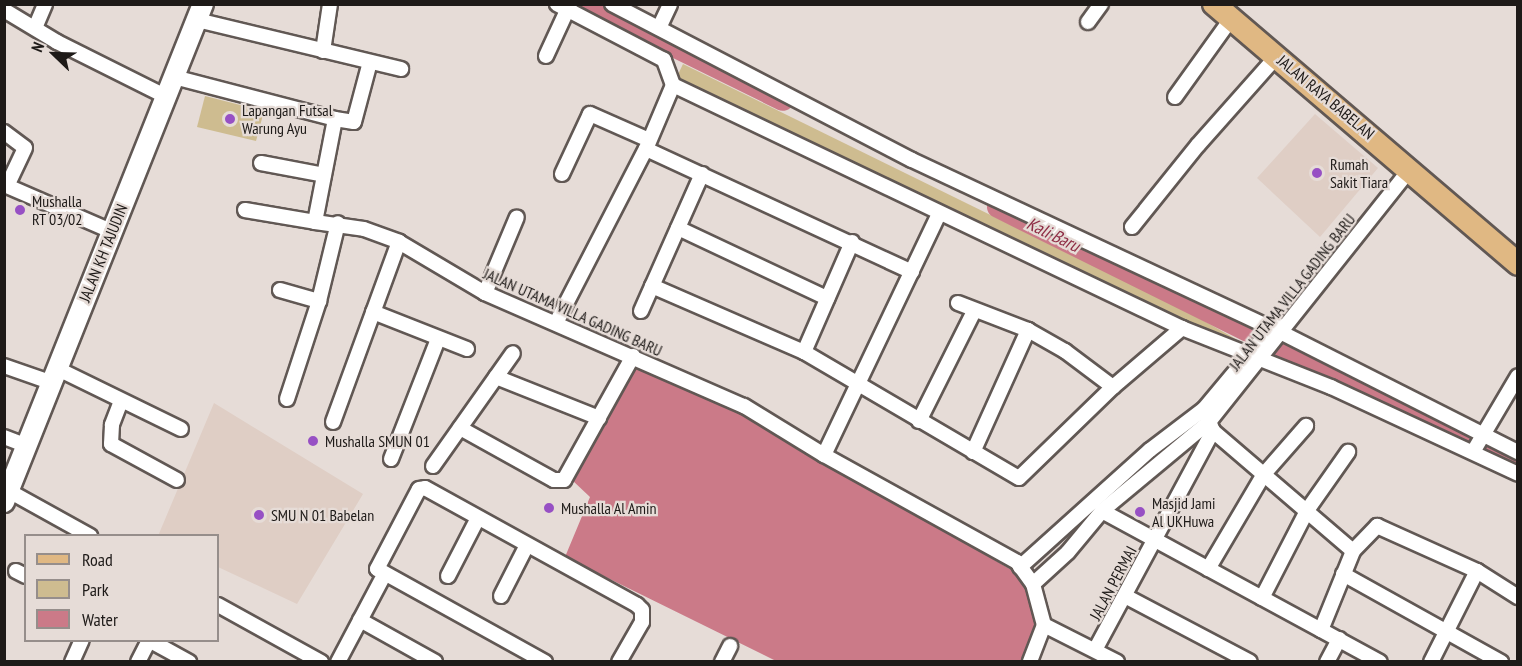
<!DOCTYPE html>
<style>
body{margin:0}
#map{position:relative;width:1522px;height:666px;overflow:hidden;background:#e6dcd7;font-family:"PT Sans Narrow",sans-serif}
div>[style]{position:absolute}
.built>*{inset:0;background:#dfcec5}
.green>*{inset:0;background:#cebc90}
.water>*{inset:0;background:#cb7a88}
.river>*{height:22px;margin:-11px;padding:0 11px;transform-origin:11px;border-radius:11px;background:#cb7a88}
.roads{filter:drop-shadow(2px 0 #615854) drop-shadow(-2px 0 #615854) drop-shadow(0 2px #615854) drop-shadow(0 -2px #615854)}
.street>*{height:14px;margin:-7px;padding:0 7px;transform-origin:7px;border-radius:7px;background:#fff}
.secondary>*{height:20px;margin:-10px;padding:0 10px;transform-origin:10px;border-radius:10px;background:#fff}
.primary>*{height:22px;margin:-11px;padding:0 11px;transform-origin:11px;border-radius:11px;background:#e0b883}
.dots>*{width:16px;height:16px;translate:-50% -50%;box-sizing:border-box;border:3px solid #e6dcd7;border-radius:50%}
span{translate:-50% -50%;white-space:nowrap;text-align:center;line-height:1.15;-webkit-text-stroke:4.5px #e6dcd7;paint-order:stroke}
.street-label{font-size:16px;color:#1e1a18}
.poi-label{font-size:16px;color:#1e1a18}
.left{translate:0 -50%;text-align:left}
.water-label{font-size:18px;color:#8f2e46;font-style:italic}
.frame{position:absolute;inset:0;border:6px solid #1e1a18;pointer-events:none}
.legend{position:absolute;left:24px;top:534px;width:195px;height:108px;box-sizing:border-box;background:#e6dcd7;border:2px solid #968e8b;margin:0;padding:8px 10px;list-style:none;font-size:18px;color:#1e1a18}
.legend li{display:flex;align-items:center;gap:12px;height:30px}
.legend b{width:30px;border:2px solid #968e8b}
.north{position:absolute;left:24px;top:24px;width:60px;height:60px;-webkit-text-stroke:4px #e6dcd7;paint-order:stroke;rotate:293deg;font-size:16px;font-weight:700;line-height:24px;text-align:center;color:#1e1a18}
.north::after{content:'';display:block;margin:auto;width:21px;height:27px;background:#1e1a18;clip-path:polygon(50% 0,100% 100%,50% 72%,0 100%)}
</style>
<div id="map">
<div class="built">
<div style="clip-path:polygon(1315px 114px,1378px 168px,1320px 237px,1257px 178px)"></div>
<div style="clip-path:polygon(214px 403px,363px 494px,297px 604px,218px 567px,218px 536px,158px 536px)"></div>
</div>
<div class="green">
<div style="clip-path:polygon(683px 64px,1192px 314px,1255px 350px,1249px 357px,673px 85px)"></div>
<div style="clip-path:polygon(205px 96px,264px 111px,256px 141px,197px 127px)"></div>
</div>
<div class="water">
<div style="clip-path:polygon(636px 364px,741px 412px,1015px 572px,1026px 588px,1036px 626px,1023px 661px,776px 661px,565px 557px,590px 497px,572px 480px)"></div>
</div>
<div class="river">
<div style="left:588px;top:4px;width:217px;rotate:26.2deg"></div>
<div style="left:998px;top:207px;width:580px;rotate:26.39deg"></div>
</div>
<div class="roads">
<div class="street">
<div style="left:612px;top:4px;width:338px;rotate:27.5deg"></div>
<div style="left:912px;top:160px;width:406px;rotate:25.1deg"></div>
<div style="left:1280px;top:332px;width:267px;rotate:26.8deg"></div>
<div style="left:4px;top:10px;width:62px;rotate:31.1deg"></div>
<div style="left:57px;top:42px;width:123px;rotate:26.6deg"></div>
<div style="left:197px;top:20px;width:210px;rotate:13.5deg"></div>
<div style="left:1088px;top:22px;width:22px;rotate:-54deg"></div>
<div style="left:35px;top:28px;width:26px;rotate:-67deg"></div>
<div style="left:659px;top:28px;width:26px;rotate:-65deg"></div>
<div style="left:323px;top:51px;width:48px;rotate:-81.5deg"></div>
<div style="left:546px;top:56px;width:57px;rotate:-65.2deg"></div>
<div style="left:174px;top:77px;width:166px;rotate:14.6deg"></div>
<div style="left:335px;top:119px;width:105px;rotate:101deg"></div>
<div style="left:315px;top:222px;width:49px;rotate:8.1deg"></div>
<div style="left:364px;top:229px;width:37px;rotate:20deg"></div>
<div style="left:399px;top:242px;width:100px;rotate:30.7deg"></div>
<div style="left:485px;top:293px;width:283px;rotate:23.6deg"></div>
<div style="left:744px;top:406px;width:94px;rotate:31.5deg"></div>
<div style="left:824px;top:455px;width:221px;rotate:29deg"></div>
<div style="left:1017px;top:562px;width:27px;rotate:54deg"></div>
<div style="left:1033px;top:584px;width:42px;rotate:75deg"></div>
<div style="left:1044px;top:625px;width:40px;rotate:111deg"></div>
<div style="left:673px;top:85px;width:564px;rotate:25.52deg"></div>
<div style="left:1182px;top:328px;width:160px;rotate:21.6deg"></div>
<div style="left:1331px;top:387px;width:206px;rotate:24.9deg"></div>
<div style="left:1175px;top:97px;width:96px;rotate:-54.3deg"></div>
<div style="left:335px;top:119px;width:19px;rotate:9deg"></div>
<div style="left:354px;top:122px;width:62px;rotate:-75.1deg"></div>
<div style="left:4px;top:132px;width:26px;rotate:37deg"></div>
<div style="left:25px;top:148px;width:42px;rotate:115.3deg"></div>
<div style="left:7px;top:186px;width:113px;rotate:23.4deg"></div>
<div style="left:646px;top:149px;width:293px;rotate:24.8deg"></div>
<div style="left:261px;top:163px;width:64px;rotate:10.8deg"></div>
<div style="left:562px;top:174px;width:66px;rotate:-65deg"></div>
<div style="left:590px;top:114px;width:64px;rotate:23.8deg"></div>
<div style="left:245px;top:210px;width:71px;rotate:9.7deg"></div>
<div style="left:1132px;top:227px;width:105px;rotate:-51.2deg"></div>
<div style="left:1198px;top:145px;width:119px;rotate:-48.4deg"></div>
<div style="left:678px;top:228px;width:165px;rotate:25.2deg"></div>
<div style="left:652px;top:286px;width:166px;rotate:23.5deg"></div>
<div style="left:804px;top:352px;width:249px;rotate:30.4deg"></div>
<div style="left:1019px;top:478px;width:131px;rotate:-44.1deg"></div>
<div style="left:1113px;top:387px;width:91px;rotate:-40.5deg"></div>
<div style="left:280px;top:290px;width:41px;rotate:15.8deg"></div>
<div style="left:485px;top:293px;width:82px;rotate:-67.2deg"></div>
<div style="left:958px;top:303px;width:75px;rotate:21.1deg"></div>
<div style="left:1028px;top:330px;width:43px;rotate:29.6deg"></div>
<div style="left:1065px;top:351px;width:60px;rotate:36.9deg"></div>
<div style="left:641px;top:311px;width:150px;rotate:-66deg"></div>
<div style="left:373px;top:312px;width:101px;rotate:21.5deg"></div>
<div style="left:556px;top:323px;width:196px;rotate:-62.7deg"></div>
<div style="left:646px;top:149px;width:69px;rotate:-67.1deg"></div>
<div style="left:673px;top:85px;width:27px;rotate:-110deg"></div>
<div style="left:664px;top:60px;width:121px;rotate:-152.4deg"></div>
<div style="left:804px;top:352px;width:120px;rotate:-66.4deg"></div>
<div style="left:4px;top:366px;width:49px;rotate:19.2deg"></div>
<div style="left:56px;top:368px;width:139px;rotate:26deg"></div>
<div style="left:496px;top:377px;width:111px;rotate:21.7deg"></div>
<div style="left:287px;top:399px;width:103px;rotate:-71.9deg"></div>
<div style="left:319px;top:301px;width:80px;rotate:-76.3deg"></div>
<div style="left:121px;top:401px;width:26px;rotate:111deg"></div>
<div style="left:112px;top:425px;width:19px;rotate:93deg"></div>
<div style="left:111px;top:444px;width:75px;rotate:28.6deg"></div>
<div style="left:919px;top:421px;width:123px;rotate:-63.4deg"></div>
<div style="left:333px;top:422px;width:192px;rotate:-69.9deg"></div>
<div style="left:460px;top:428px;width:107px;rotate:29deg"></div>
<div style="left:554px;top:480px;width:10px"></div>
<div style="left:564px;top:480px;width:142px;rotate:-60.9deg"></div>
<div style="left:1213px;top:431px;width:184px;rotate:40.6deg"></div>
<div style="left:4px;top:437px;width:25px;rotate:21deg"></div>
<div style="left:973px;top:452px;width:134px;rotate:-65.7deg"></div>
<div style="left:1473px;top:452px;width:88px;rotate:-59.4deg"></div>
<div style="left:824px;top:455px;width:267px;rotate:-64.5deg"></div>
<div style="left:391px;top:459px;width:129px;rotate:-68.6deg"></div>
<div style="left:433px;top:466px;width:138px;rotate:-54.7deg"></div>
<div style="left:9px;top:491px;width:93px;rotate:29.1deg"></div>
<div style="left:1102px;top:511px;width:316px;rotate:28.5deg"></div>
<div style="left:1020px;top:567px;width:175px;rotate:-42deg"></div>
<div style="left:1150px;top:450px;width:68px;rotate:-37.2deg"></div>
<div style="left:1204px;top:409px;width:112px;rotate:-50.1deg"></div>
<div style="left:1208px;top:569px;width:110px;rotate:-59.5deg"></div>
<div style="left:1264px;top:474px;width:64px;rotate:-48.8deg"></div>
<div style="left:16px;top:571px;width:11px;rotate:27deg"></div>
<div style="left:1343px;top:574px;width:181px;rotate:29.1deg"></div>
<div style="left:448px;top:576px;width:65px;rotate:-62.7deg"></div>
<div style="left:1033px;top:584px;width:47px;rotate:-42.4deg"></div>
<div style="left:1068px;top:552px;width:53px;rotate:-50.3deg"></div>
<div style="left:1102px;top:511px;width:139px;rotate:-39.8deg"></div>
<div style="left:1209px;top:422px;width:323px;rotate:-51.5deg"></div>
<div style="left:501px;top:596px;width:57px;rotate:-63deg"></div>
<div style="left:1125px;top:596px;width:141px;rotate:27.8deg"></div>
<div style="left:1262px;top:598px;width:100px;rotate:-62.7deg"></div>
<div style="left:1308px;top:509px;width:70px;rotate:-54.9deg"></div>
<div style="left:218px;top:605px;width:118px;rotate:29deg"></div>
<div style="left:360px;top:620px;width:86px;rotate:29.2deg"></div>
<div style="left:1044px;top:625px;width:82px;rotate:26.9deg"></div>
<div style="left:1321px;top:630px;width:85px;rotate:-67.9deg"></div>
<div style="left:1353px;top:551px;width:35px;rotate:-46deg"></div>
<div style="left:1377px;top:526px;width:110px;rotate:24.2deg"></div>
<div style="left:1477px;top:571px;width:49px;rotate:32.4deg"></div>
<div style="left:1095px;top:650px;width:249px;rotate:-61.7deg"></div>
<div style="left:1213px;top:431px;width:16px;rotate:-112deg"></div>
<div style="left:72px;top:662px;width:24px;rotate:-66deg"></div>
<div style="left:138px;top:662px;width:25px;rotate:-63deg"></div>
<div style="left:149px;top:640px;width:46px;rotate:28.8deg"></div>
<div style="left:338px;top:662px;width:98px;rotate:-62.1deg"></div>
<div style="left:545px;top:662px;width:192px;rotate:-151deg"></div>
<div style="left:377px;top:569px;width:90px;rotate:-62.3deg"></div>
<div style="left:419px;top:489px;width:6px;rotate:-9deg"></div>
<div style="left:425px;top:488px;width:242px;rotate:28.9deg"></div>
<div style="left:637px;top:605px;width:7px;rotate:45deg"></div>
<div style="left:642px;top:610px;width:12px;rotate:90deg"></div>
<div style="left:642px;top:622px;width:46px;rotate:119.9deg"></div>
<div style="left:722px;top:662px;width:18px;rotate:-63deg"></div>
<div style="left:1327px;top:662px;width:26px;rotate:-62deg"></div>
<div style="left:1431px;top:662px;width:102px;rotate:-63.2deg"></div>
</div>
<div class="secondary">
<div style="left:4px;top:502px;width:536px;rotate:-68.22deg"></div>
</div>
<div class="primary">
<div style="left:1214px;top:4px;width:400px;rotate:40.5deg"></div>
</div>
</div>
<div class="dots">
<div style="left:230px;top:119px;background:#9750c4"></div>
<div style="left:1317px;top:173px;background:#9750c4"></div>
<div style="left:20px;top:210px;background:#9750c4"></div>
<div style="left:313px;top:441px;background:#9750c4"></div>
<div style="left:549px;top:508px;background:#9750c4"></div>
<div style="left:1140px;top:512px;background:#9750c4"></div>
<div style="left:259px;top:515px;background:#9750c4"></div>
</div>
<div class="street-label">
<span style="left:1326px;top:97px;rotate:40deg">JALAN RAYA BABELAN</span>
<span style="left:103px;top:253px;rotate:-68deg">JALAN KH TAJUDIN</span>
<span style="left:1292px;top:292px;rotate:-52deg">JALAN UTAMA VILLA GADING BARU</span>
<span style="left:573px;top:312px;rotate:24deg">JALAN UTAMA VILLA GADING BARU</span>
<span style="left:1113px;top:583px;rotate:-62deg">JALAN PERMAI</span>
</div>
<div class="poi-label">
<span class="left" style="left:242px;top:119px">Lapangan Futsal<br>Warung Ayu</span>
<span class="left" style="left:1330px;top:173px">Rumah<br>Sakit Tiara</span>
<span class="left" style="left:32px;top:210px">Mushalla<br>RT 03/02</span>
<span class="left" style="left:325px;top:441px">Mushalla SMUN 01</span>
<span class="left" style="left:1152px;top:512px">Masjid Jami<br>Al UKHuwa</span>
<span class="left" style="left:561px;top:508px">Mushalla Al Amin</span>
<span class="left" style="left:271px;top:515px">SMU N 01 Babelan</span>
</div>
<div class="water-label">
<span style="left:1053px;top:235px;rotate:26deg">Kali Baru</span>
</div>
<div class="frame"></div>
<ul class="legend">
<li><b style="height:8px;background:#e0b883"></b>Road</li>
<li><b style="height:16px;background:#cebc90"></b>Park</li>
<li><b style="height:16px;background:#cb7a88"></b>Water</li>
</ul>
<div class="north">N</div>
</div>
